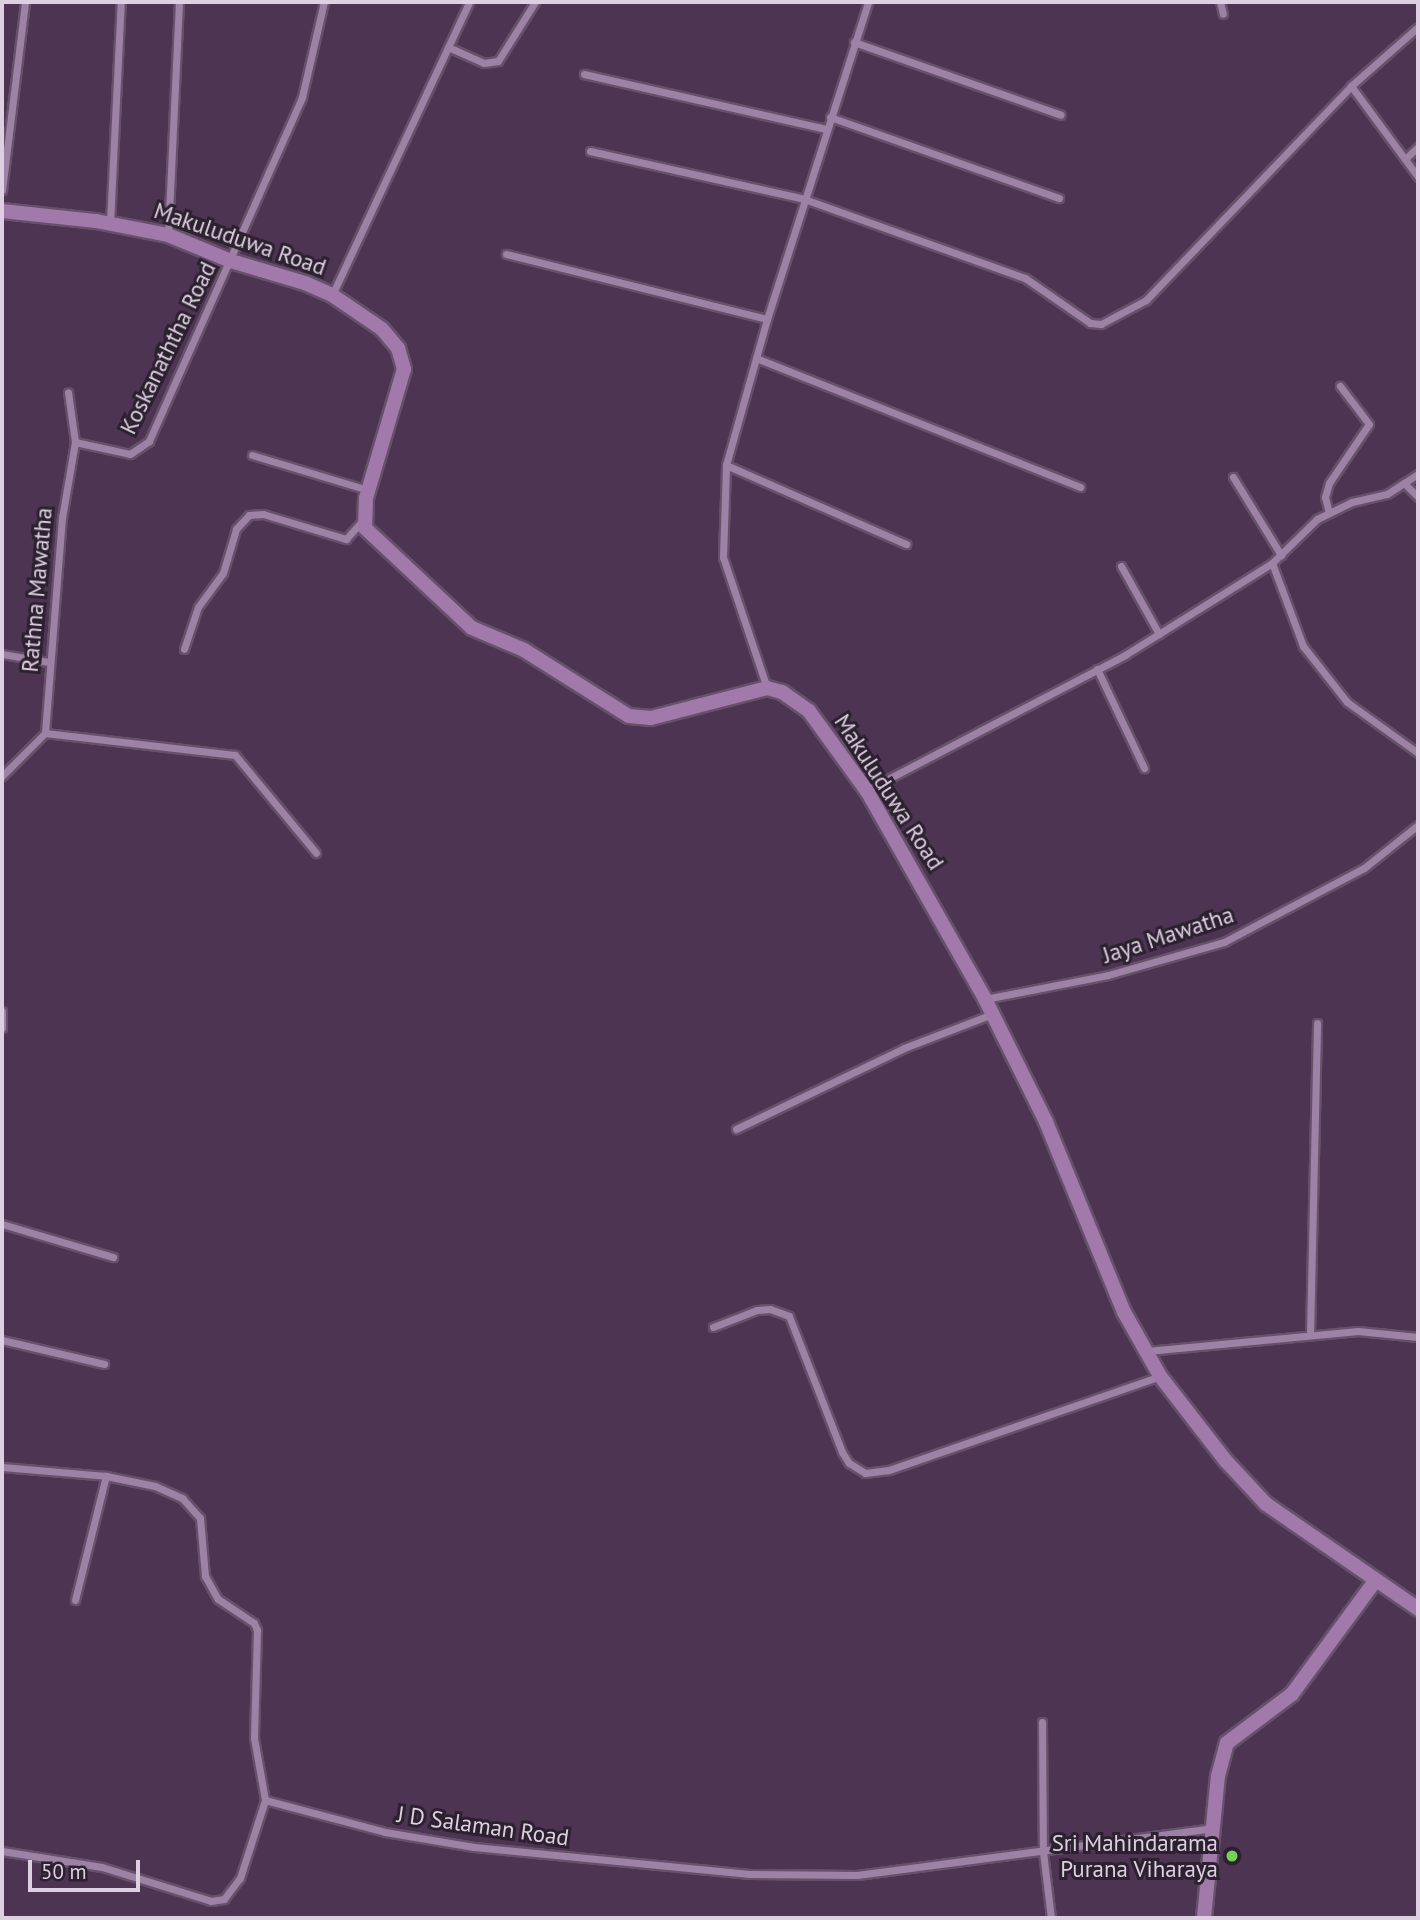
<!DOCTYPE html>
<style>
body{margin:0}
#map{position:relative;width:1420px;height:1920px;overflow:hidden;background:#4d3453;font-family:"PT Sans",sans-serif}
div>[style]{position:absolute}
.roads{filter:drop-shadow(2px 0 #66516b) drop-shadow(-2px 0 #66516b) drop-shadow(0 2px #66516b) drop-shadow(0 -2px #66516b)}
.street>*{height:7px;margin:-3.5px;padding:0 3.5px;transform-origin:3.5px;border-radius:3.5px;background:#9e82a5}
.secondary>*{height:14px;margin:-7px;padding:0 7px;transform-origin:7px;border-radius:7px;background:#a179ab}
.dots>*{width:19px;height:19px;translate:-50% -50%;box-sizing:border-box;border:4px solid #2c212f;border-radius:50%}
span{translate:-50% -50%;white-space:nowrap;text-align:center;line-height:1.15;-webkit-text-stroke:6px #2c212f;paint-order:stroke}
.street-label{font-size:23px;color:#decfe2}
.poi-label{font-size:23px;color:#decfe2}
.right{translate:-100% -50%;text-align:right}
.frame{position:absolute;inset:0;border:4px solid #decfe2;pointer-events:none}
.scale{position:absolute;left:28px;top:1860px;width:112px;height:32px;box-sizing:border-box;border:4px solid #decfe2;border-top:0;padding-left:9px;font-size:21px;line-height:24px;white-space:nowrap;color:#decfe2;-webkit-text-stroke:5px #2c212f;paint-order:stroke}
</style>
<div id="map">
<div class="roads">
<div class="street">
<div style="left:1220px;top:2px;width:12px;rotate:76deg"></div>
<div style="left:854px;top:42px;width:219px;rotate:19.4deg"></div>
<div style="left:448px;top:47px;width:39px;rotate:24deg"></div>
<div style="left:484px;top:63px;width:14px;rotate:-8deg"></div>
<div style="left:498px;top:61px;width:70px;rotate:-57.9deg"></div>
<div style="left:584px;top:74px;width:248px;rotate:12.8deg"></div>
<div style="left:1351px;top:86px;width:113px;rotate:53.6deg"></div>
<div style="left:830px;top:117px;width:243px;rotate:19.5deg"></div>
<div style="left:590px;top:151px;width:219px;rotate:12.6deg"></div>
<div style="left:804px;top:199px;width:235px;rotate:19.7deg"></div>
<div style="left:1025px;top:278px;width:79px;rotate:34.7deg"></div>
<div style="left:1090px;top:323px;width:11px;rotate:5deg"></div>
<div style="left:1101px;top:324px;width:51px;rotate:-28.1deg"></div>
<div style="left:1146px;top:300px;width:296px;rotate:-46.2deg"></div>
<div style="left:1351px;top:86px;width:89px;rotate:-41.4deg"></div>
<div style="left:1405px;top:159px;width:18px;rotate:-43deg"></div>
<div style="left:2px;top:190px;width:189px;rotate:-83deg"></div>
<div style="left:110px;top:223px;width:221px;rotate:-87.2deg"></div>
<div style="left:168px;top:235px;width:233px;rotate:-87.3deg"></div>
<div style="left:506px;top:254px;width:269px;rotate:14deg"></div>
<div style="left:332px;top:295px;width:323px;rotate:-64.9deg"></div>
<div style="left:756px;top:358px;width:349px;rotate:21.7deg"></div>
<div style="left:75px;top:442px;width:56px;rotate:12.3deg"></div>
<div style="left:130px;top:454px;width:23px;rotate:-34deg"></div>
<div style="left:149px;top:441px;width:376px;rotate:-66deg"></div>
<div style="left:302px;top:97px;width:98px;rotate:-77deg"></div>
<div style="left:252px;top:455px;width:121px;rotate:16.8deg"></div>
<div style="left:726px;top:465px;width:197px;rotate:23.7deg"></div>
<div style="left:1233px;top:477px;width:92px;rotate:58.4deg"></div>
<div style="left:1404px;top:483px;width:20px;rotate:45deg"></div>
<div style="left:1329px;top:513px;width:16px;rotate:-104deg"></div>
<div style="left:1325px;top:497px;width:15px;rotate:-74deg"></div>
<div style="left:1329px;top:483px;width:71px;rotate:-55.9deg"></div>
<div style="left:1369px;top:424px;width:48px;rotate:-127.3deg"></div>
<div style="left:1272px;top:563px;width:89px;rotate:69.5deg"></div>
<div style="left:1303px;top:646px;width:71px;rotate:51.8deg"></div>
<div style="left:1347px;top:702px;width:87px;rotate:35.7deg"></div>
<div style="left:1121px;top:566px;width:78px;rotate:60.8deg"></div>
<div style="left:184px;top:649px;width:44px;rotate:-71.6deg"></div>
<div style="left:198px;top:607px;width:42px;rotate:-53.7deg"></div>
<div style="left:223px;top:573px;width:46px;rotate:-73.5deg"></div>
<div style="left:236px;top:529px;width:19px;rotate:-47deg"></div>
<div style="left:249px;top:515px;width:14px;rotate:-4deg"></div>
<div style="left:263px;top:514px;width:87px;rotate:16.8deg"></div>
<div style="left:346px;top:539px;width:25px;rotate:-48deg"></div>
<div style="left:2px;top:654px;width:48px;rotate:9.7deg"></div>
<div style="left:1097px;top:669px;width:110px;rotate:64.6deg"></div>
<div style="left:767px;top:688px;width:138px;rotate:-108.6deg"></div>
<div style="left:723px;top:557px;width:92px;rotate:-88.1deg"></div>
<div style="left:726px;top:465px;width:152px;rotate:-74.3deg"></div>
<div style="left:767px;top:319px;width:333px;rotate:-72.3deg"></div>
<div style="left:45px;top:733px;width:191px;rotate:6.6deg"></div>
<div style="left:235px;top:755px;width:127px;rotate:50.4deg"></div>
<div style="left:2px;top:776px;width:61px;rotate:-45deg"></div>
<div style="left:45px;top:733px;width:216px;rotate:-85.5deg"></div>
<div style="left:62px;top:518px;width:77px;rotate:-80.3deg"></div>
<div style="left:75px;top:442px;width:50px;rotate:-98deg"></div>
<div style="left:867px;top:790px;width:291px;rotate:-27.6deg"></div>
<div style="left:1125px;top:655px;width:173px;rotate:-32deg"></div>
<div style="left:1272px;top:563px;width:63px;rotate:-44.4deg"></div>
<div style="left:1317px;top:519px;width:39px;rotate:-26deg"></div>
<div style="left:1352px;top:502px;width:36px;rotate:-13deg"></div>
<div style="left:1387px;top:494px;width:37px;rotate:-33deg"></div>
<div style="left:985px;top:999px;width:125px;rotate:-11deg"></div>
<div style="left:1108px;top:975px;width:121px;rotate:-15.9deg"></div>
<div style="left:1224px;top:942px;width:158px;rotate:-27.9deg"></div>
<div style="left:1364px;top:868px;width:69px;rotate:-38.5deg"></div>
<div style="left:2px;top:1011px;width:17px;rotate:90deg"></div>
<div style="left:736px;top:1129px;width:187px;rotate:-25.7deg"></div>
<div style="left:904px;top:1048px;width:94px;rotate:-21.1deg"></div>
<div style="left:2px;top:1224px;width:116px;rotate:16.6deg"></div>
<div style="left:713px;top:1327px;width:47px;rotate:-21.1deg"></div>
<div style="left:757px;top:1310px;width:13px;rotate:-4deg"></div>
<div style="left:770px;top:1309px;width:20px;rotate:20deg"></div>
<div style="left:789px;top:1316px;width:146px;rotate:68.7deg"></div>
<div style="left:842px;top:1452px;width:13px;rotate:58deg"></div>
<div style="left:849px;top:1463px;width:19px;rotate:32deg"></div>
<div style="left:865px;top:1473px;width:24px;rotate:-7deg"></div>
<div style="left:889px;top:1470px;width:287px;rotate:-19.1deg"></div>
<div style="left:1310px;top:1335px;width:312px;rotate:-88.7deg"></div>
<div style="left:2px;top:1340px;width:105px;rotate:13.2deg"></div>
<div style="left:1147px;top:1351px;width:212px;rotate:-5.4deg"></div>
<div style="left:1358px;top:1331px;width:60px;rotate:5.7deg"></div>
<div style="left:2px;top:1467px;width:104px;rotate:4.9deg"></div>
<div style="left:106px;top:1476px;width:50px;rotate:11.5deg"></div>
<div style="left:155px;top:1486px;width:30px;rotate:24deg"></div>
<div style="left:182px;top:1498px;width:27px;rotate:48deg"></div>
<div style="left:200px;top:1518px;width:58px;rotate:85.1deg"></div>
<div style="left:205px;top:1576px;width:26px;rotate:61deg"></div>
<div style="left:218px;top:1599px;width:43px;rotate:33.7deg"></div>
<div style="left:254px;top:1623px;width:8px;rotate:67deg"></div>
<div style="left:257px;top:1630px;width:108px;rotate:91.6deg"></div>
<div style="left:254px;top:1738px;width:63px;rotate:79.9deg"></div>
<div style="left:265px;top:1800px;width:124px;rotate:14.9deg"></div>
<div style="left:385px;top:1832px;width:90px;rotate:9.6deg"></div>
<div style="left:474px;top:1847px;width:277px;rotate:5.6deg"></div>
<div style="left:750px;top:1874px;width:107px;rotate:0.5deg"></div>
<div style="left:857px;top:1875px;width:360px;rotate:-7.5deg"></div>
<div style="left:75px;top:1600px;width:128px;rotate:-76deg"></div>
<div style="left:1042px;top:1722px;width:130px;rotate:89.6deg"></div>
<div style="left:1043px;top:1852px;width:66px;rotate:83.1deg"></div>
<div style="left:2px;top:1851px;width:101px;rotate:9.1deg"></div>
<div style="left:102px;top:1867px;width:114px;rotate:17.3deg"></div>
<div style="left:211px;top:1901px;width:13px;rotate:-9deg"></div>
<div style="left:224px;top:1899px;width:26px;rotate:-53deg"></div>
<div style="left:240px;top:1878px;width:82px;rotate:-72.2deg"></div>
</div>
<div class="secondary">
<div style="left:2px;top:211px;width:95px;rotate:6.1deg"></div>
<div style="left:96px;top:221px;width:73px;rotate:11deg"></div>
<div style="left:168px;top:235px;width:68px;rotate:22.4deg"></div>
<div style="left:231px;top:261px;width:77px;rotate:16.6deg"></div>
<div style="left:305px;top:283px;width:30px;rotate:24deg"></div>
<div style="left:332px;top:295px;width:60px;rotate:34.2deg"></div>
<div style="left:382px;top:329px;width:25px;rotate:50deg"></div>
<div style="left:398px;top:348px;width:22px;rotate:74deg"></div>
<div style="left:404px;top:369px;width:134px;rotate:106.4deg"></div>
<div style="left:366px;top:498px;width:30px;rotate:92deg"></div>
<div style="left:365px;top:528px;width:146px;rotate:43.1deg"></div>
<div style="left:472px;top:628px;width:56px;rotate:22.9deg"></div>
<div style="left:524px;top:650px;width:124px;rotate:32.2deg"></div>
<div style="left:629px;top:716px;width:22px;rotate:5deg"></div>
<div style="left:651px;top:718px;width:120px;rotate:-14.5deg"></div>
<div style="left:767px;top:688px;width:16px;rotate:15deg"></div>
<div style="left:782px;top:692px;width:33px;rotate:35deg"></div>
<div style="left:809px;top:711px;width:99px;rotate:54.1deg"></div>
<div style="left:867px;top:791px;width:239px;rotate:60.4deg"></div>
<div style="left:985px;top:999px;width:137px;rotate:63.6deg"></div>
<div style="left:1046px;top:1122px;width:205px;rotate:67.7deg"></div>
<div style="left:1124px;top:1312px;width:73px;rotate:60.6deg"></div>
<div style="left:1160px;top:1376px;width:108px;rotate:52.2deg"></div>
<div style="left:1226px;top:1461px;width:59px;rotate:47.1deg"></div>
<div style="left:1266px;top:1504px;width:185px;rotate:34.6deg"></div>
<div style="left:1204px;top:1918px;width:143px;rotate:-84.4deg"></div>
<div style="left:1218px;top:1776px;width:34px;rotate:-75deg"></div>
<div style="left:1227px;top:1743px;width:81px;rotate:-37deg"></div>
<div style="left:1292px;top:1694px;width:140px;rotate:-53.7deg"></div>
</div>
</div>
<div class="dots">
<div style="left:1232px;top:1856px;background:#74d25b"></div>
</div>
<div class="street-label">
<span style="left:240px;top:239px;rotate:19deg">Makuluduwa Road</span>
<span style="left:168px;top:348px;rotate:-64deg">Koskanaththa Road</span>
<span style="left:37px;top:590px;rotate:-85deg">Rathna Mawatha</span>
<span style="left:889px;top:792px;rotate:57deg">Makuluduwa Road</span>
<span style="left:1168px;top:935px;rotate:-18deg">Jaya Mawatha</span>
<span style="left:483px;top:1826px;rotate:8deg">J D Salaman Road</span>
</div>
<div class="poi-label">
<span class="right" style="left:1218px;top:1856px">Sri Mahindarama<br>Purana Viharaya</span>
</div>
<div class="frame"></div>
<div class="scale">50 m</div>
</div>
